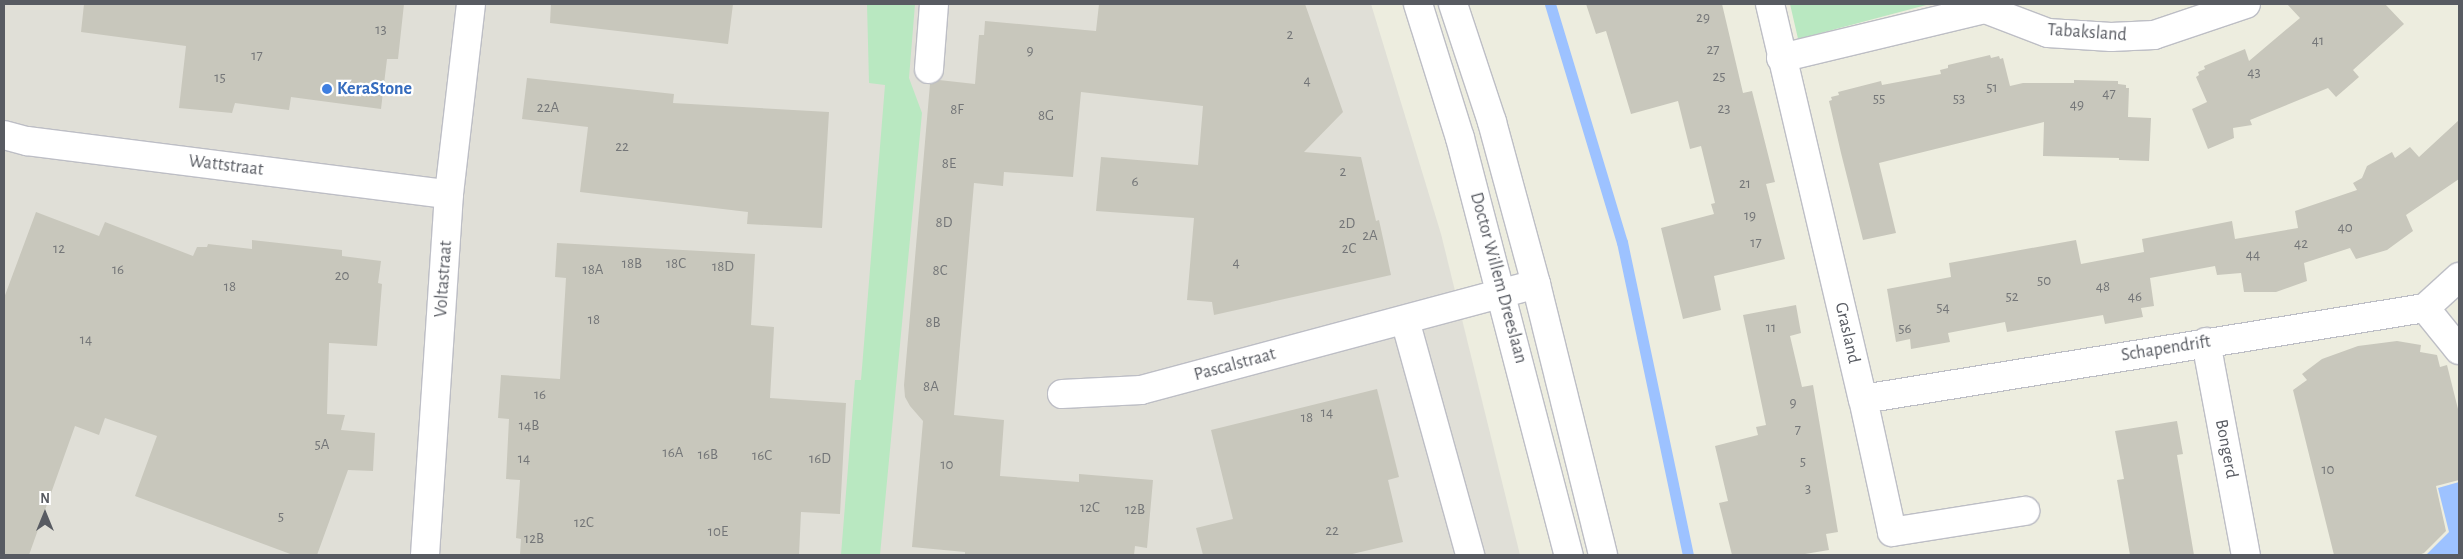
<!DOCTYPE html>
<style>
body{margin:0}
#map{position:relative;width:2463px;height:559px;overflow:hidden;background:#ededdf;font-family:"Alegreya Sans",sans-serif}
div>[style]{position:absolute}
.industrial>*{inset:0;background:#e0dfd7}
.green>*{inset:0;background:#b9e8c1}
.water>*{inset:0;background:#9dc2ff}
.stream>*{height:11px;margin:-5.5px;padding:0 5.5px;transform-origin:5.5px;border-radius:5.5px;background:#9dc2ff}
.building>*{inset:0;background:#c8c7bc}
.roads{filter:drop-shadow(1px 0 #bdbec5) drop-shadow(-1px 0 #bdbec5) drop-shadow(0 1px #bdbec5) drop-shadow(0 -1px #bdbec5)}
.street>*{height:28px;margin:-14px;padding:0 14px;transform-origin:14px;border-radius:14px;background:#fff}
.secondary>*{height:28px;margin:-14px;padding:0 14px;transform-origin:14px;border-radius:14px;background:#fff}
.dots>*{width:14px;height:14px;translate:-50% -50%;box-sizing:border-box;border:2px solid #fff;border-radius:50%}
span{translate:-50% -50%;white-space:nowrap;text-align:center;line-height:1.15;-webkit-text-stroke:4.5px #fff;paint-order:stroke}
.number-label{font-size:15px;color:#747678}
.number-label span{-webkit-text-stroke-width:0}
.street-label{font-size:18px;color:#585b62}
.shop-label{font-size:18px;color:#366cbe;font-weight:700}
.left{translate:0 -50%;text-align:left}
.frame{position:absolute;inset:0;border:5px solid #585b62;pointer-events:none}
.north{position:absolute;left:20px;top:489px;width:50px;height:50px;-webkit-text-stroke:4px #fff;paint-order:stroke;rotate:0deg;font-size:14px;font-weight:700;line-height:20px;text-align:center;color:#585b62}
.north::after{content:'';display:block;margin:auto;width:18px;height:22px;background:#585b62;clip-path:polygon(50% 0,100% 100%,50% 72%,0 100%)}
</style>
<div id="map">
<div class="industrial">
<div style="clip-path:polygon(4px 4px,1371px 4px,1441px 234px,1520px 555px,4px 555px)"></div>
</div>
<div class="green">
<div style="clip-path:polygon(867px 4px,915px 4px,909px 78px,922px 113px,880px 555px,841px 555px,855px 380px,861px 380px,885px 85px,869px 83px)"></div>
<div style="clip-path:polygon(1790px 4px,1930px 4px,1817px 34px,1799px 43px)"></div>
</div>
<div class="water">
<div style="clip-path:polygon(2459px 482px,2459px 555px,2426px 555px,2449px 532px,2438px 488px)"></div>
</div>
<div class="stream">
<div style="left:1550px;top:4px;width:249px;rotate:73.2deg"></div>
<div style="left:1622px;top:242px;width:320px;rotate:78.1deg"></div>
</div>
<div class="building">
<div style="clip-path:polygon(84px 4px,404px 4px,398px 59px,387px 59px,381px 109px,291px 97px,289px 110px,235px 103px,232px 113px,179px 108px,186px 46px,81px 32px)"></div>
<div style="clip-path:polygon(551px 4px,733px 4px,728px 44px,550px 23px)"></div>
<div style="clip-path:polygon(1099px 4px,1305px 4px,1343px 112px,1304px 152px,1361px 157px,1376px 221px,1379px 220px,1391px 275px,1214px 315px,1212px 302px,1187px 300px,1194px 218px,1096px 211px,1101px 157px,1198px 165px,1203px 106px,1081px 92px,1073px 177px,1004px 172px,1003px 186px,974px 183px,954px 415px,1004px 420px,1000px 476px,1079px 482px,1079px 474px,1153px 480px,1147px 548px,1135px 546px,1134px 555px,965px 555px,965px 552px,912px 547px,923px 421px,910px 406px,905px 397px,904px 385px,930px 84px,939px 80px,975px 84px,979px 35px,984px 35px,985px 21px,1096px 31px)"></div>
<div style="clip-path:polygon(1586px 4px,1722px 4px,1743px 93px,1752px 91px,1775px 182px,1766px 184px,1785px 259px,1714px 276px,1721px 310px,1683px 319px,1661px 228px,1714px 214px,1711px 204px,1715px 203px,1701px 146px,1690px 149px,1678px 101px,1631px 114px,1606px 31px,1596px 34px)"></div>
<div style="clip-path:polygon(2287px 4px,2385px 4px,2404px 24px,2353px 70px,2359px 77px,2336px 97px,2328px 88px,2250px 120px,2252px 125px,2233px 128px,2234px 138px,2208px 149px,2192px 109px,2207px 102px,2196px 77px,2199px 75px,2198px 72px,2205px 69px,2204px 66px,2245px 49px,2249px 61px,2300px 18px)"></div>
<div style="clip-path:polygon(1990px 55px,1991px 58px,1999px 56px,2000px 59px,2003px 58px,2010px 86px,2023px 83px,2074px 83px,2074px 80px,2118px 81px,2118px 84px,2126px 85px,2126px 88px,2129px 88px,2128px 117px,2151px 118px,2149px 161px,2119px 160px,2119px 158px,2043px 156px,2044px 122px,1879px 163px,1896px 233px,1863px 240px,1841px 153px,1829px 101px,1832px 100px,1831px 97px,1839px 95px,1838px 92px,1881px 81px,1882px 85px,1941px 74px,1940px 70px,1948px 68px,1948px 65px)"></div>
<div style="clip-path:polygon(527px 78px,674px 94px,673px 103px,829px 112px,822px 228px,747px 224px,748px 212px,580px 192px,588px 127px,522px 119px)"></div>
<div style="clip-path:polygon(2459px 120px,2459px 179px,2406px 215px,2413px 231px,2387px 250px,2356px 259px,2350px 248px,2304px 263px,2307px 281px,2276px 292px,2244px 292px,2241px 273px,2217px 275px,2215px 266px,2150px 278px,2154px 306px,2141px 308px,2143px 317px,2105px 324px,2103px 315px,2007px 332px,2005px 322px,1948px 333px,1950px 342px,1911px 349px,1910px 339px,1896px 342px,1887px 289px,1951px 277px,1949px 263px,2076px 240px,2081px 264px,2144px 252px,2142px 239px,2232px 221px,2235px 239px,2298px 228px,2295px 211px,2357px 190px,2353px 183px,2362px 178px,2367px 166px,2392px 152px,2395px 158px,2410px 147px,2419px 157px)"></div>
<div style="clip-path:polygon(36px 212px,99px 236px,105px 222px,193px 256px,197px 247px,207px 247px,208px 244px,252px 249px,252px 240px,342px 250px,342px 256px,381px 261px,378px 283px,382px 284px,377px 346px,329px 343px,327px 414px,345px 415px,341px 430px,375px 433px,373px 471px,348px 470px,317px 555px,293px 555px,135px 496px,157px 436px,105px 418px,99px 435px,75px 426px,29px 555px,4px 555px,4px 298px)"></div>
<div style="clip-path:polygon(557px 243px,755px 254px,751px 325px,774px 327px,770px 398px,846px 403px,840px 514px,801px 512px,799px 555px,520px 555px,521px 539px,516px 538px,520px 480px,506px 479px,509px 419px,498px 418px,501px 375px,560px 379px,566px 278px,555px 277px)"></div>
<div style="clip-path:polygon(1796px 305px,1801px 333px,1790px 336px,1802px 387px,1813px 385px,1838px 532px,1826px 534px,1829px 550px,1799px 555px,1732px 555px,1719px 503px,1728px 501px,1715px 446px,1758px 435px,1756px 427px,1766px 425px,1743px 315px)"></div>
<div style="clip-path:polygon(2397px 341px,2421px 345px,2420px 352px,2437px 355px,2440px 367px,2447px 365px,2459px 413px,2459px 480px,2436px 486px,2446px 531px,2424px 553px,2419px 555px,2334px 555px,2293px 390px,2307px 380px,2302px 374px,2322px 359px,2358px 346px)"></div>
<div style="clip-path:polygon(1377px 389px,1399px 477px,1388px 480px,1403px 542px,1348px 555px,1203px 555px,1196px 528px,1233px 519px,1211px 430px)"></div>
<div style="clip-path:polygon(2177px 421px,2183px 454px,2177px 455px,2194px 555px,2130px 555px,2117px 480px,2124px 479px,2115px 431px)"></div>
</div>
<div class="roads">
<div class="street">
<div style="left:1770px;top:4px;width:406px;rotate:76.8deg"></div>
<div style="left:1863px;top:399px;width:136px;rotate:77.7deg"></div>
<div style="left:1892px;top:532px;width:135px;rotate:-9deg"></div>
<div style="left:1781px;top:58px;width:210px;rotate:-13.5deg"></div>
<div style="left:1985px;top:9px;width:67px;rotate:20.9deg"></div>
<div style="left:2048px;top:33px;width:63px;rotate:3.6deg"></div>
<div style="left:2111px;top:37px;width:43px;rotate:-2.7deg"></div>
<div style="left:2154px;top:35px;width:97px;rotate:-18.6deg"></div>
<div style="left:929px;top:69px;width:65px;rotate:-85.6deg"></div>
<div style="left:4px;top:135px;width:24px;rotate:15deg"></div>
<div style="left:27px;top:141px;width:425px;rotate:7.2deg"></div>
<div style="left:2425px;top:308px;width:54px;rotate:51deg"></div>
<div style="left:1405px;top:320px;width:244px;rotate:74.5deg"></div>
<div style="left:2206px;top:342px;width:217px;rotate:79.4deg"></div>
<div style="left:1062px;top:394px;width:79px;rotate:-2.9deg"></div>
<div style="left:1141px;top:390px;width:409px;rotate:-15deg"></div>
<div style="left:1863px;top:399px;width:569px;rotate:-9.2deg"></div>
<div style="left:2425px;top:308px;width:46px;rotate:-42.4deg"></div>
<div style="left:425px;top:555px;width:362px;rotate:-86.2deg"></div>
<div style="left:449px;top:194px;width:191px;rotate:-83.4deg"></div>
</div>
<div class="secondary">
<div style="left:1418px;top:4px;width:140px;rotate:72.6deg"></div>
<div style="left:1460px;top:138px;width:431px;rotate:75.4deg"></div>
<div style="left:1453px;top:4px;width:124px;rotate:71.7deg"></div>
<div style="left:1492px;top:122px;width:168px;rotate:74.8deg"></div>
<div style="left:1536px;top:284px;width:279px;rotate:76.1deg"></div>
</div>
</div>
<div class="dots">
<div style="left:327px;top:89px;background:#3f7fe0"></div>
</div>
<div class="number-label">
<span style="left:1703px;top:18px">29</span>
<span style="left:381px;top:30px">13</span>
<span style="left:1290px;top:35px">2</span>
<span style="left:2318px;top:41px">41</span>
<span style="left:1713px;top:50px">27</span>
<span style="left:1030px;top:51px">9</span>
<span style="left:257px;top:56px">17</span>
<span style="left:2254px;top:73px">43</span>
<span style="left:1719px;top:77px">25</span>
<span style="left:220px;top:78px">15</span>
<span style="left:1307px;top:81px">4</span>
<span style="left:1992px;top:88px">51</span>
<span style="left:2109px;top:94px">47</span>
<span style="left:1879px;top:99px">55</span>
<span style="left:1959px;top:99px">53</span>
<span style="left:2077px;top:105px">49</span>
<span style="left:548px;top:108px">22A</span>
<span style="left:1724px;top:109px">23</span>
<span style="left:957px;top:110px">8F</span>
<span style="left:1046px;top:116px">8G</span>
<span style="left:622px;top:147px">22</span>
<span style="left:949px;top:164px">8E</span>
<span style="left:1343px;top:172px">2</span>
<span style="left:1135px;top:182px">6</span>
<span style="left:1745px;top:184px">21</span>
<span style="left:1750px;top:216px">19</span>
<span style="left:944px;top:223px">8D</span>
<span style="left:1347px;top:224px">2D</span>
<span style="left:2345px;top:228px">40</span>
<span style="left:1370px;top:236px">2A</span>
<span style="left:1756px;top:243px">17</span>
<span style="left:2301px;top:244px">42</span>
<span style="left:59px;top:249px">12</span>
<span style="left:1349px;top:249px">2C</span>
<span style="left:2253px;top:255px">44</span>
<span style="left:1236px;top:263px">4</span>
<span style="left:632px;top:264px">18B</span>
<span style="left:676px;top:264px">18C</span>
<span style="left:723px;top:267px">18D</span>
<span style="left:118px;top:270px">16</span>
<span style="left:593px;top:270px">18A</span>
<span style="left:940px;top:271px">8C</span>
<span style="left:342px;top:276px">20</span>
<span style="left:2044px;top:281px">50</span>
<span style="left:230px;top:287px">18</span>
<span style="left:2103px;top:287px">48</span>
<span style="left:2012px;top:297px">52</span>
<span style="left:2135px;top:297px">46</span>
<span style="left:1943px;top:308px">54</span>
<span style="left:594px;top:320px">18</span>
<span style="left:933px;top:323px">8B</span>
<span style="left:1771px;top:328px">11</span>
<span style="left:1905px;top:329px">56</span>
<span style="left:86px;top:340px">14</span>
<span style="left:931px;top:387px">8A</span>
<span style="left:540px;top:395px">16</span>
<span style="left:1793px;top:403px">9</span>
<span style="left:1327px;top:413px">14</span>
<span style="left:1307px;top:418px">18</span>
<span style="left:529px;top:426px">14B</span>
<span style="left:1798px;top:430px">7</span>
<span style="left:322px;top:445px">5A</span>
<span style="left:673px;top:453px">16A</span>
<span style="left:708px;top:455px">16B</span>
<span style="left:762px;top:456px">16C</span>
<span style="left:524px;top:459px">14</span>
<span style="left:820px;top:459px">16D</span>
<span style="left:1803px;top:462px">5</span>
<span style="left:947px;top:465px">10</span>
<span style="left:2328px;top:470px">10</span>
<span style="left:1808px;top:489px">3</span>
<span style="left:1090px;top:508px">12C</span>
<span style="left:1135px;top:510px">12B</span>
<span style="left:281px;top:517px">5</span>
<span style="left:584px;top:523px">12C</span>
<span style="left:1332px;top:531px">22</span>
<span style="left:718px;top:532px">10E</span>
<span style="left:534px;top:539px">12B</span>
</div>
<div class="street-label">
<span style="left:2087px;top:33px;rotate:4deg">Tabaksland</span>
<span style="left:226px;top:166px;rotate:7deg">Wattstraat</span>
<span style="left:1498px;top:278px;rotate:75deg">Doctor Willem Dreeslaan</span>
<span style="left:444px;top:279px;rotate:-86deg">Voltastraat</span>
<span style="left:1847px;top:333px;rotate:77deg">Grasland</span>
<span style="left:2166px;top:349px;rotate:-9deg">Schapendrift</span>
<span style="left:1235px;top:365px;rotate:-15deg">Pascalstraat</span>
<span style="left:2226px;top:449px;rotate:79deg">Bongerd</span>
</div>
<div class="shop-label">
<span class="left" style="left:337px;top:89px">KeraStone</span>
</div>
<div class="frame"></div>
<div class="north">N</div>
</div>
